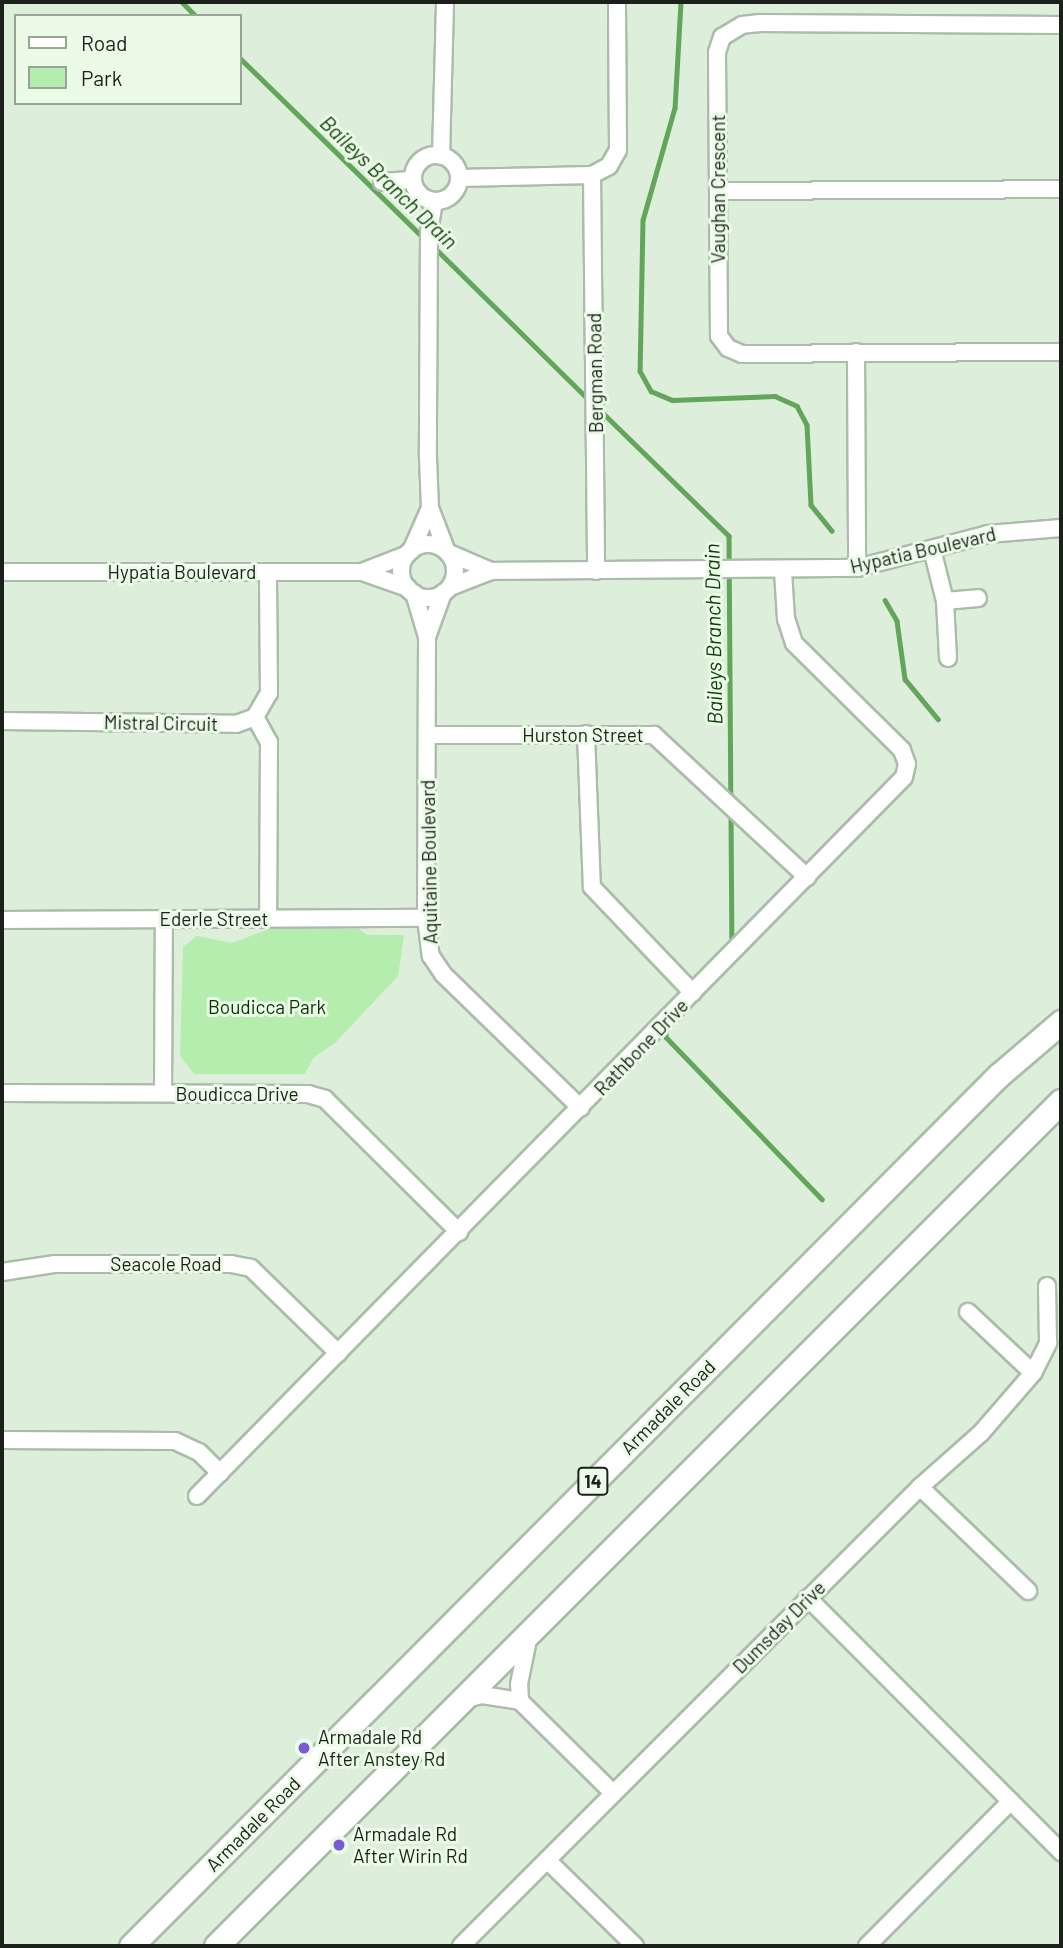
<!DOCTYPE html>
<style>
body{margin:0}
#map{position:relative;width:1063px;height:1948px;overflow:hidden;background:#ddeedb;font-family:Barlow,sans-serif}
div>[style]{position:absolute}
.green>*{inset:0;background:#b4edad}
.stream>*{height:4.5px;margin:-2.25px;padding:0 2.25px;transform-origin:2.25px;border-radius:2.25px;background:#63a55b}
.roads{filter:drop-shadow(2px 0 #acbcaa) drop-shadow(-2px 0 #acbcaa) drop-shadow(0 2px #acbcaa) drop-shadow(0 -2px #acbcaa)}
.minor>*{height:16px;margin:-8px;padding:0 8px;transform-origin:8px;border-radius:8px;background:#fff}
.minor>.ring{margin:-8px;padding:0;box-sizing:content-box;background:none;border:16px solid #fff;border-radius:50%}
.highway>*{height:23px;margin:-11.5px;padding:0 11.5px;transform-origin:11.5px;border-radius:11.5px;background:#fff}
.dots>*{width:19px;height:19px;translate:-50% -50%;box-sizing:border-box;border:4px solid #ebfbe8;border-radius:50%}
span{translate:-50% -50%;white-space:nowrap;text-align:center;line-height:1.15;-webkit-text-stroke:6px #ebfbe8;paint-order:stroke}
.shield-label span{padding:2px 5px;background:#ebfbe8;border:2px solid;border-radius:5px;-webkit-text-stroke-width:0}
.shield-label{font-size:18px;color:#1b211a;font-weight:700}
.street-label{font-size:19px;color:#1b211a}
.park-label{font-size:19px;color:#043401}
.poi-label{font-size:19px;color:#1b211a}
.left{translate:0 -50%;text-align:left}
.water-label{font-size:21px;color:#0e3d0a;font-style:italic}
.frame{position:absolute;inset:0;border:4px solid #1b211a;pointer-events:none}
.legend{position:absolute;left:14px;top:14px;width:228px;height:91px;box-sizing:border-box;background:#ebfbe8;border:2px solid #98a496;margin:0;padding:9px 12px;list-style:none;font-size:21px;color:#1b211a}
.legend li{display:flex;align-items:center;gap:14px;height:35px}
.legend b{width:35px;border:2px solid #98a496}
</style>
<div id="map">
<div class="green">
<div style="clip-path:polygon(269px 929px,359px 929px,367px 935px,404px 935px,398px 976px,335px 1043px,314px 1057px,305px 1074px,194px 1074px,180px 1056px,183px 947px,197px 936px,232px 943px)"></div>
</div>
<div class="stream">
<div style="left:182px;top:2px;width:20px;rotate:45deg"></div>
<div style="left:681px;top:2px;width:106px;rotate:93.2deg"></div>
<div style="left:675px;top:108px;width:116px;rotate:105.9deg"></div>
<div style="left:643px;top:220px;width:151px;rotate:91.1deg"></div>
<div style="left:640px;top:371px;width:23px;rotate:61deg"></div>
<div style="left:651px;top:391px;width:23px;rotate:23deg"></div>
<div style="left:672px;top:400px;width:103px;rotate:-2.2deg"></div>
<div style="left:775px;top:396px;width:24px;rotate:24deg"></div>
<div style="left:797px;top:406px;width:21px;rotate:62deg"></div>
<div style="left:807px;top:425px;width:80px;rotate:87.1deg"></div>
<div style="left:811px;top:505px;width:33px;rotate:51deg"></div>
<div style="left:240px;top:58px;width:256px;rotate:44.4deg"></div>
<div style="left:435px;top:248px;width:215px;rotate:44.6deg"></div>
<div style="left:600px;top:410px;width:180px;rotate:44.3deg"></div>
<div style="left:729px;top:536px;width:266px;rotate:89.6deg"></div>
<div style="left:885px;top:600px;width:24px;rotate:60deg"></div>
<div style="left:897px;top:621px;width:59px;rotate:82.1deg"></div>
<div style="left:905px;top:679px;width:52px;rotate:50.5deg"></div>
<div style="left:731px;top:814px;width:131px;rotate:89.6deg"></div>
<div style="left:666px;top:1025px;width:12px;rotate:90deg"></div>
<div style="left:666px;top:1037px;width:225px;rotate:46.1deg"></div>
</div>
<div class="roads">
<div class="minor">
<div style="left:1061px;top:25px;width:301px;rotate:-179.6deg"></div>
<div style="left:760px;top:23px;width:18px;rotate:174deg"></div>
<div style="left:742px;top:25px;width:23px;rotate:149deg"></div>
<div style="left:722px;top:37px;width:16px;rotate:108deg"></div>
<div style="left:717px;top:52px;width:284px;rotate:89.6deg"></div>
<div style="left:719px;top:336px;width:15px;rotate:53deg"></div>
<div style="left:728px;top:348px;width:15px;rotate:23deg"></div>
<div style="left:742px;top:354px;width:319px;rotate:-0.4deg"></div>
<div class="ring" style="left:413px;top:155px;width:30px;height:30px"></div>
<div style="left:441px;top:156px;width:154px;rotate:-88.5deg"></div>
<div style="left:592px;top:175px;width:396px;rotate:89.4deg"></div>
<div style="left:459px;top:178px;width:133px;rotate:-1.3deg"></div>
<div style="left:592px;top:175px;width:19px;rotate:-28deg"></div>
<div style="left:609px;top:166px;width:18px;rotate:-61deg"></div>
<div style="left:618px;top:150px;width:148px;rotate:-90.4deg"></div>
<div style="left:382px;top:182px;width:31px;rotate:-4deg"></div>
<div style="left:718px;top:191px;width:343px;rotate:-0.3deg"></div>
<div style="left:434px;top:201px;width:31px;rotate:99deg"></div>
<div style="left:429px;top:232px;width:225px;rotate:90.3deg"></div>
<div style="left:428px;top:457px;width:51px;rotate:87.8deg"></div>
<div style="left:430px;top:508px;width:47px;rotate:68.9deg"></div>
<div style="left:856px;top:352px;width:216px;rotate:89.7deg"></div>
<div class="ring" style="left:401px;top:544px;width:38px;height:38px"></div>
<div style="left:932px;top:549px;width:54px;rotate:76deg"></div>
<div style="left:945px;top:601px;width:57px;rotate:87deg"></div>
<div style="left:411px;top:551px;width:47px;rotate:-66.2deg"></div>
<div style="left:449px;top:553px;width:46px;rotate:23.2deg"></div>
<div style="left:2px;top:572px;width:360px"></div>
<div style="left:362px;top:572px;width:49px;rotate:-21.4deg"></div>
<div style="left:362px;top:572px;width:49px;rotate:19.2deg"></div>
<div style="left:450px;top:587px;width:44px;rotate:-21.3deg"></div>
<div style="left:491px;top:571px;width:366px;rotate:-0.5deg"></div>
<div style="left:857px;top:568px;width:135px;rotate:-14.5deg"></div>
<div style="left:988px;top:534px;width:73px;rotate:-4.7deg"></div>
<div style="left:414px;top:593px;width:46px;rotate:73.5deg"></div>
<div style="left:427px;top:637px;width:281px;rotate:90.2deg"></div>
<div style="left:426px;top:918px;width:38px;rotate:83deg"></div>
<div style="left:431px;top:956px;width:22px;rotate:56deg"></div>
<div style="left:443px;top:974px;width:192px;rotate:44.2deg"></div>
<div style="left:945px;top:601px;width:33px;rotate:-5deg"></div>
<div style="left:427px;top:637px;width:47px;rotate:-70deg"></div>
<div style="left:255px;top:717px;width:29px;rotate:61deg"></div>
<div style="left:269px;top:742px;width:176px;rotate:90.3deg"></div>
<div style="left:2px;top:721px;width:234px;rotate:0.7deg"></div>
<div style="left:236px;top:724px;width:20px;rotate:-20deg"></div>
<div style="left:255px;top:717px;width:28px;rotate:-60deg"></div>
<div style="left:269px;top:693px;width:121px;rotate:-90.5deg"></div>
<div style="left:586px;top:734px;width:153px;rotate:87.8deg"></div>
<div style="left:592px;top:887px;width:146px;rotate:46.4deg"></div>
<div style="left:428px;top:735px;width:226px"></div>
<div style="left:654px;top:735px;width:209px;rotate:42.9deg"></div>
<div style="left:2px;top:920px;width:424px;rotate:-0.3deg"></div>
<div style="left:2px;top:1093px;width:306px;rotate:0.2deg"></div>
<div style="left:308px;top:1094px;width:18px;rotate:16deg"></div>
<div style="left:325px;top:1099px;width:189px;rotate:44.8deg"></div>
<div style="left:163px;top:1093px;width:174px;rotate:-89.7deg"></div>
<div style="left:2px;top:1272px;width:54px;rotate:-8.6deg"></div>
<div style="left:55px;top:1264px;width:176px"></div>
<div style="left:231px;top:1264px;width:20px;rotate:11deg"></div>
<div style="left:251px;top:1268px;width:122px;rotate:44.3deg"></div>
<div style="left:968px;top:1312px;width:89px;rotate:43.2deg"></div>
<div style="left:2px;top:1440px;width:173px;rotate:0.3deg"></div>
<div style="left:175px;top:1441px;width:26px;rotate:25deg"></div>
<div style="left:199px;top:1452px;width:30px;rotate:45deg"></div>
<div style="left:920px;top:1487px;width:150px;rotate:43.9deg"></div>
<div style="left:197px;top:1496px;width:1008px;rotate:-45.48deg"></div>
<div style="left:904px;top:777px;width:13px;rotate:-77deg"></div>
<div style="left:907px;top:764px;width:15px;rotate:-110deg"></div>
<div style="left:902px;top:750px;width:152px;rotate:-135.3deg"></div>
<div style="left:794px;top:643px;width:25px;rotate:-108deg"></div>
<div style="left:786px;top:619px;width:48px;rotate:-93.6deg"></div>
<div style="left:808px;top:1598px;width:359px;rotate:45.1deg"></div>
<div style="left:463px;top:1700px;width:20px;rotate:-15deg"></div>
<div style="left:482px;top:1695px;width:38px;rotate:9deg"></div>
<div style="left:520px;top:1701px;width:131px;rotate:44.7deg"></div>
<div style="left:520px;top:1701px;width:17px;rotate:-93deg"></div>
<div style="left:519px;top:1684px;width:50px;rotate:-78.5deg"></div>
<div style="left:547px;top:1860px;width:123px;rotate:44.3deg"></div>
<div style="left:461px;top:1946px;width:649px;rotate:-45deg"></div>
<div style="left:920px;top:1487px;width:81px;rotate:-41.5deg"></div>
<div style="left:981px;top:1433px;width:79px;rotate:-49.1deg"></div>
<div style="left:1033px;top:1373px;width:34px;rotate:-63deg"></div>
<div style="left:1048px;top:1343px;width:57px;rotate:-91deg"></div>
<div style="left:867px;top:1946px;width:204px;rotate:-45.2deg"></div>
</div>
<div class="highway">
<div style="left:131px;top:1946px;width:1230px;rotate:-45.1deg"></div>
<div style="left:999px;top:1075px;width:82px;rotate:-40.5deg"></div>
<div style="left:216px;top:1946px;width:1195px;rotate:-45deg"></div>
</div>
</div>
<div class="dots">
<div style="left:304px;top:1748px;background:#7a5ad4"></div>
<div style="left:339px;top:1845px;background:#7a5ad4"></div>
</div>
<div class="shield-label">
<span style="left:593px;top:1481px">14</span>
</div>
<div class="street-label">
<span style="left:718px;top:189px;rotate:-90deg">Vaughan Crescent</span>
<span style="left:595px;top:373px;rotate:-91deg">Bergman Road</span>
<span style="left:923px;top:550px;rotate:-13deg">Hypatia Boulevard</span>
<span style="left:182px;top:572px">Hypatia Boulevard</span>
<span style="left:161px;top:723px;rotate:1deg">Mistral Circuit</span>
<span style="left:583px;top:735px">Hurston Street</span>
<span style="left:429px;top:862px;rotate:-91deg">Aquitaine Boulevard</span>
<span style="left:214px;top:919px">Ederle Street</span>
<span style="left:641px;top:1047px;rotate:-46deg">Rathbone Drive</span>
<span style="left:237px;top:1094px">Boudicca Drive</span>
<span style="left:166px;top:1264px">Seacole Road</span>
<span style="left:668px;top:1407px;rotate:-45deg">Armadale Road</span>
<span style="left:779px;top:1627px;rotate:-45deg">Dumsday Drive</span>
<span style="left:253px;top:1824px;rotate:-45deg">Armadale Road</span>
</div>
<div class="park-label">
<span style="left:267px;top:1007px">Boudicca Park</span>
</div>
<div class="poi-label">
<span class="left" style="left:318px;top:1748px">Armadale Rd<br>After Anstey Rd</span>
<span class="left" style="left:353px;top:1845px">Armadale Rd<br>After Wirin Rd</span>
</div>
<div class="water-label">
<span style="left:389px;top:182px;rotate:44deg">Baileys Branch Drain</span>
<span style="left:713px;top:634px;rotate:-91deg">Baileys Branch Drain</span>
</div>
<div class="frame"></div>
<ul class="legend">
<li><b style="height:9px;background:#fff"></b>Road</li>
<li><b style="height:19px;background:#b4edad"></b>Park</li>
</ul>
</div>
